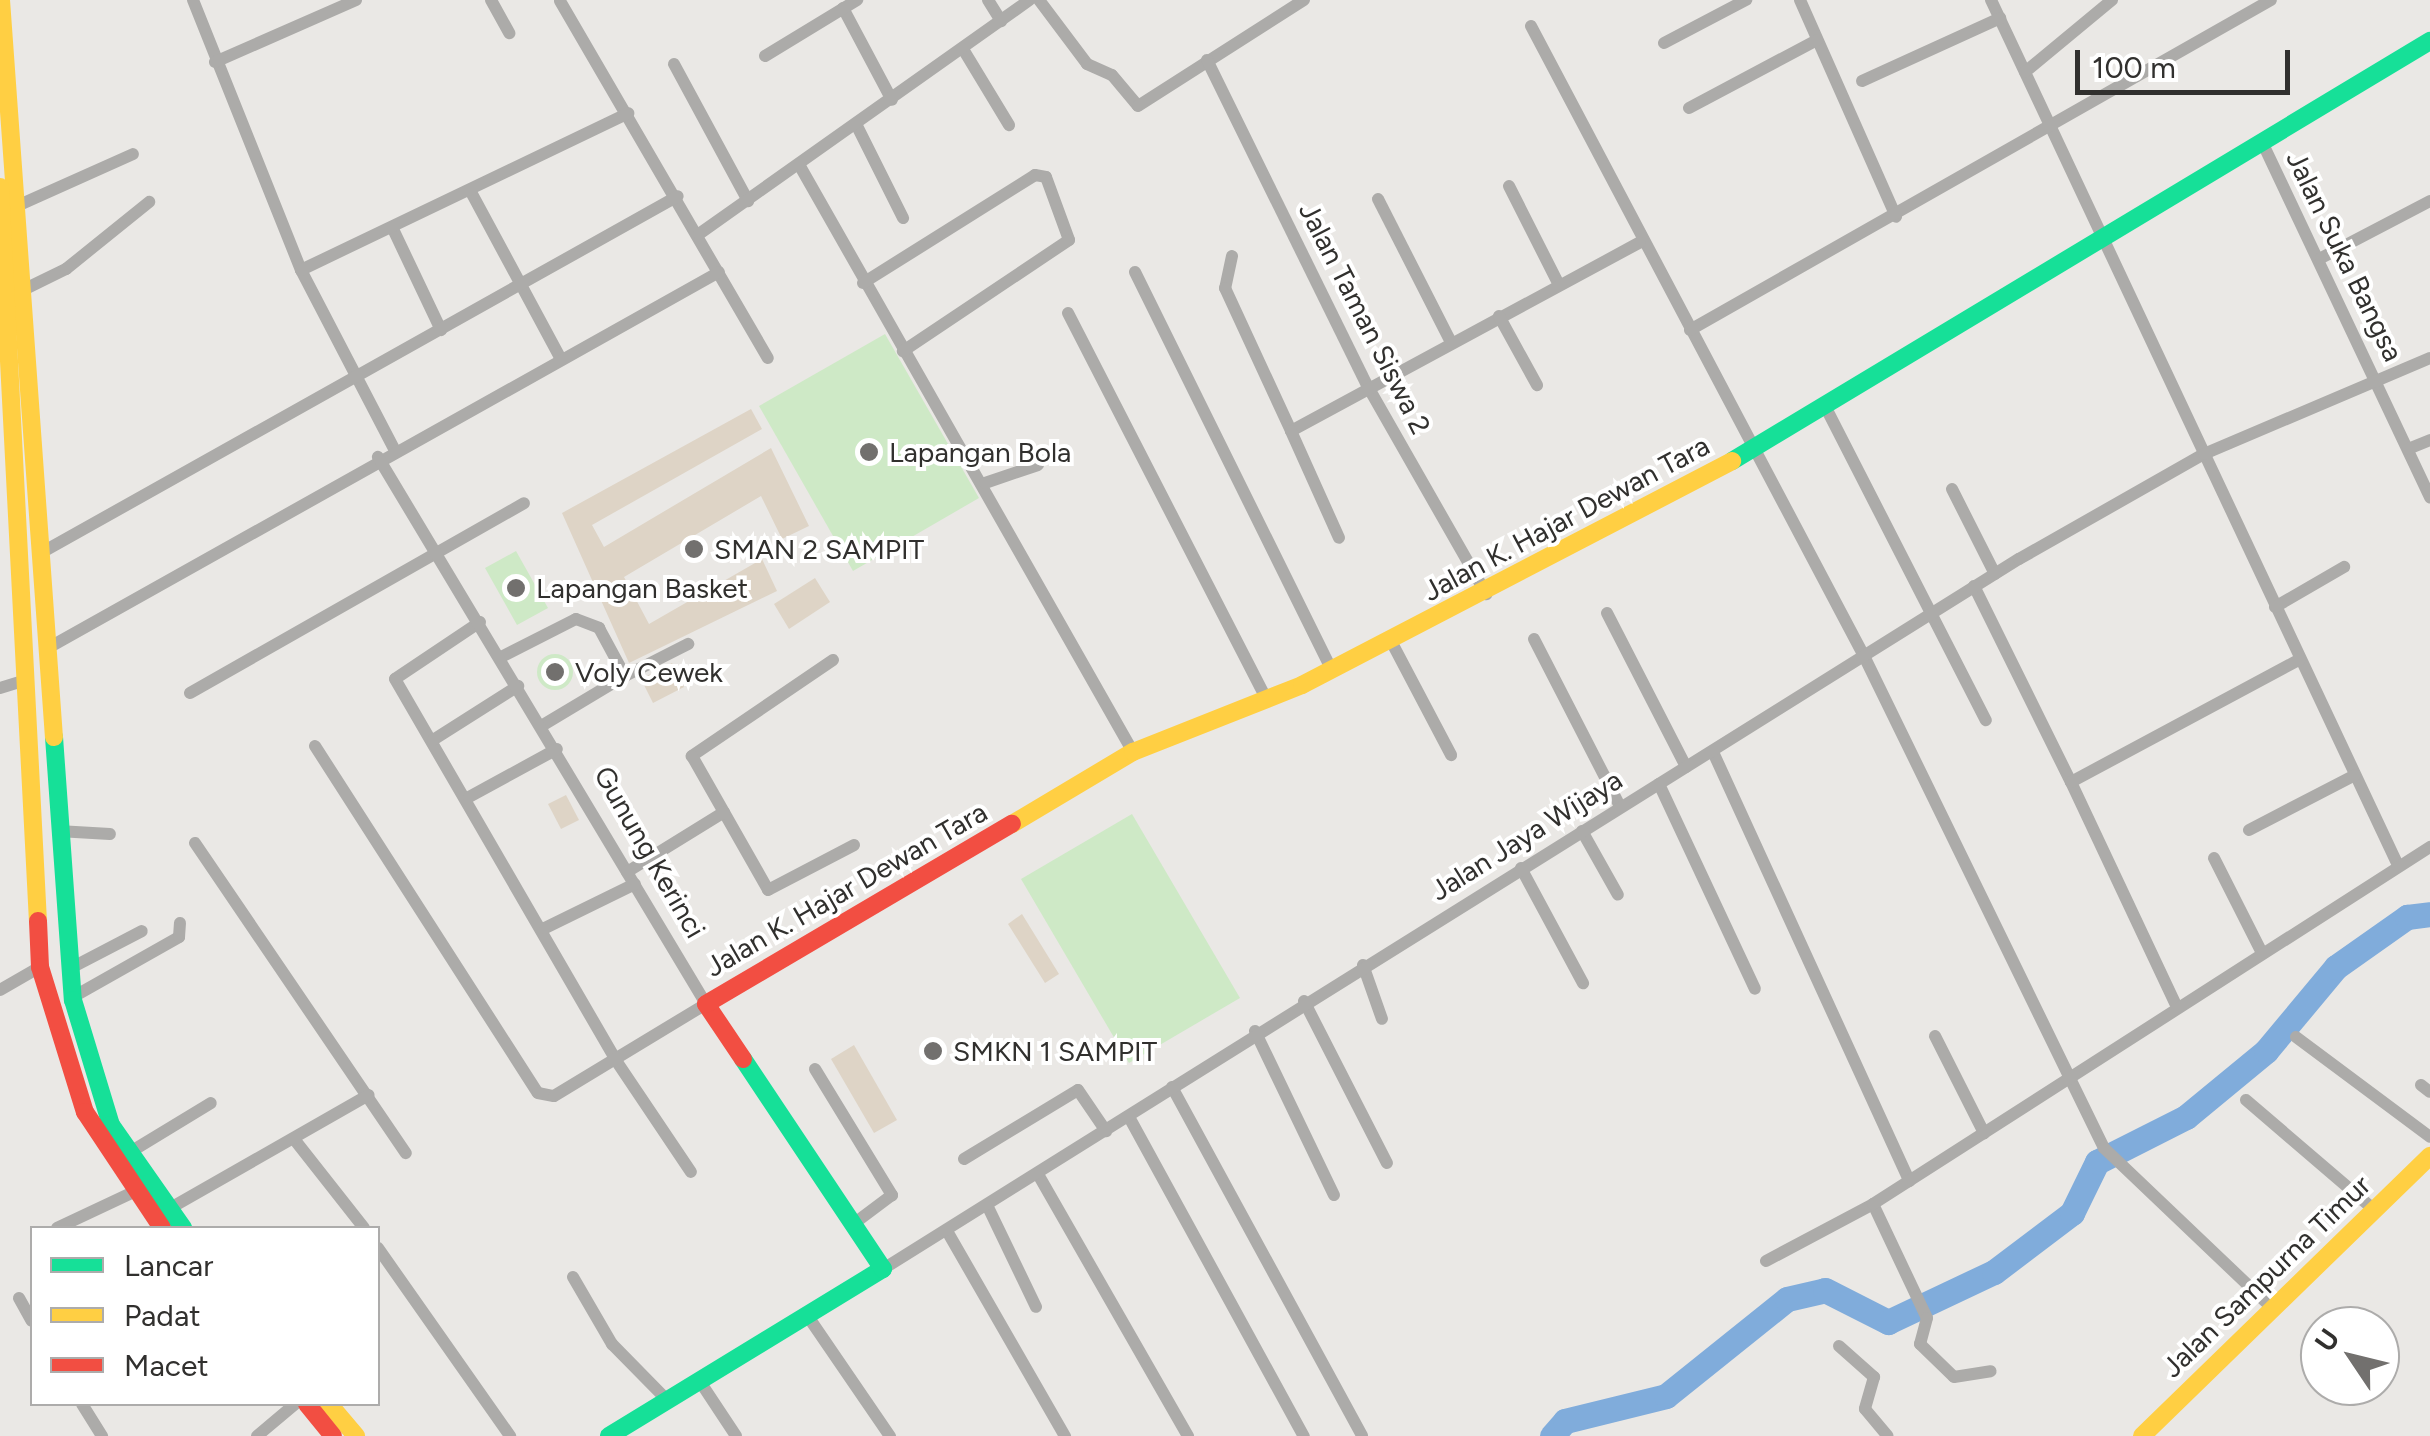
<!DOCTYPE html>
<style>
body{margin:0}
#map{position:relative;width:2430px;height:1436px;overflow:hidden;background:#eae8e5;font-family:Figtree,sans-serif}
div>[style]{position:absolute}
.green>*{inset:0;background:#cee9c6}
.round{border-radius:50%}
.river>*{height:25px;margin:-12.5px;padding:0 12.5px;transform-origin:12.5px;border-radius:12.5px;background:#80acdb}
.building>*{inset:0;background:#ded4c6}
.street>*{height:12px;margin:-6px;padding:0 6px;transform-origin:6px;border-radius:6px;background:#acaba9}
.fast>*{height:18px;margin:-9px;padding:0 9px;transform-origin:9px;border-radius:9px;background:#16e098}
.slow>*{height:18px;margin:-9px;padding:0 9px;transform-origin:9px;border-radius:9px;background:#ffcf43}
.jam>*{height:18px;margin:-9px;padding:0 9px;transform-origin:9px;border-radius:9px;background:#f24e42}
.dots>*{width:28px;height:28px;translate:-50% -50%;box-sizing:border-box;border:5px solid #fff;border-radius:50%}
span{translate:-50% -50%;white-space:nowrap;text-align:center;line-height:1.15;-webkit-text-stroke:8px #fff;paint-order:stroke}
.street-label{font-size:28px;color:#31302e}
.poi-label{font-size:28px;color:#31302e}
.left{translate:0 -50%;text-align:left}
.legend{position:absolute;left:30px;top:1226px;width:350px;height:180px;box-sizing:border-box;background:#fff;border:2px solid #adacab;margin:0;padding:12px 18px;list-style:none;font-size:30px;color:#31302e}
.legend li{display:flex;align-items:center;gap:20px;height:50px}
.legend b{width:50px;border:2px solid #adacab}
.north{position:absolute;left:2300px;top:1306px;width:100px;height:100px;box-sizing:border-box;background:#fff;border:2px solid #adacab;border-radius:50%;rotate:305deg;font-size:28px;font-weight:700;line-height:40px;text-align:center;color:#31302e}
.north::after{content:'';display:block;margin:auto;width:35px;height:45px;background:#72706e;clip-path:polygon(50% 0,100% 100%,50% 72%,0 100%)}
.scale{position:absolute;left:2075px;top:50px;width:215px;height:45px;box-sizing:border-box;border:5px solid #31302e;border-top:0;padding-left:12px;font-size:30px;line-height:35px;white-space:nowrap;color:#31302e;-webkit-text-stroke:8px #fff;paint-order:stroke}
</style>
<div id="map">
<div class="green">
<div style="clip-path:polygon(885px 334px,979px 498px,853px 571px,759px 406px)"></div>
<div style="clip-path:polygon(516px 551px,548px 608px,517px 625px,485px 568px)"></div>
<div class="round" style="left:537px;top:654px;width:36px;height:36px"></div>
<div style="clip-path:polygon(1132px 814px,1240px 998px,1129px 1063px,1021px 879px)"></div>
</div>
<div class="river">
<div style="left:1552px;top:1436px;width:20px;rotate:-49deg"></div>
<div style="left:1565px;top:1421px;width:104px;rotate:-13.9deg"></div>
<div style="left:1666px;top:1396px;width:155px;rotate:-38.7deg"></div>
<div style="left:1787px;top:1299px;width:39px;rotate:-13deg"></div>
<div style="left:1825px;top:1290px;width:71px;rotate:26.9deg"></div>
<div style="left:1888px;top:1322px;width:117px;rotate:-25.3deg"></div>
<div style="left:1994px;top:1272px;width:98px;rotate:-37.1deg"></div>
<div style="left:2072px;top:1213px;width:57px;rotate:-63.9deg"></div>
<div style="left:2097px;top:1162px;width:100px;rotate:-26.8deg"></div>
<div style="left:2186px;top:1117px;width:104px;rotate:-39.5deg"></div>
<div style="left:2266px;top:1051px;width:109px;rotate:-50.2deg"></div>
<div style="left:2336px;top:967px;width:87px;rotate:-35.2deg"></div>
<div style="left:2407px;top:917px;width:23px;rotate:-7deg"></div>
</div>
<div class="building">
<div style="clip-path:polygon(751px 409px,762px 429px,592px 525px,604px 547px,771px 448px,809px 526px,782px 539px,761px 496px,624px 577px,649px 624px,762px 559px,777px 591px,629px 663px,562px 513px)"></div>
<div style="clip-path:polygon(815px 578px,830px 602px,789px 629px,774px 604px)"></div>
<div style="clip-path:polygon(672px 663px,684px 687px,653px 703px,641px 679px)"></div>
<div style="clip-path:polygon(566px 795px,579px 820px,561px 829px,548px 804px)"></div>
<div style="clip-path:polygon(1022px 914px,1059px 974px,1045px 983px,1008px 924px)"></div>
<div style="clip-path:polygon(854px 1045px,897px 1120px,874px 1133px,831px 1059px)"></div>
</div>
<div class="street">
<div style="left:193px;top:0;width:291px;rotate:68.2deg"></div>
<div style="left:301px;top:270px;width:202px;rotate:62.5deg"></div>
<div style="left:491px;top:0;width:38px;rotate:61deg"></div>
<div style="left:988px;top:0;width:25px;rotate:58deg"></div>
<div style="left:1039px;top:0;width:80px;rotate:53.1deg"></div>
<div style="left:1087px;top:64px;width:27px;rotate:24deg"></div>
<div style="left:1112px;top:75px;width:40px;rotate:50deg"></div>
<div style="left:1138px;top:106px;width:197px;rotate:-32.6deg"></div>
<div style="left:1800px;top:0;width:237px;rotate:66.1deg"></div>
<div style="left:1991px;top:0;width:954px;rotate:64.81deg"></div>
<div style="left:560px;top:1px;width:413px;rotate:59.8deg"></div>
<div style="left:843px;top:8px;width:104px;rotate:62deg"></div>
<div style="left:1531px;top:26px;width:713px;rotate:62.14deg"></div>
<div style="left:1864px;top:656px;width:547px;rotate:64deg"></div>
<div style="left:2104px;top:1148px;width:232px;rotate:43.6deg"></div>
<div style="left:1664px;top:43px;width:93px;rotate:-27.7deg"></div>
<div style="left:963px;top:49px;width:89px;rotate:58.8deg"></div>
<div style="left:765px;top:56px;width:108px;rotate:-31.3deg"></div>
<div style="left:1207px;top:60px;width:362px;rotate:63.8deg"></div>
<div style="left:1367px;top:385px;width:241px;rotate:60.3deg"></div>
<div style="left:215px;top:62px;width:154px;rotate:-23.7deg"></div>
<div style="left:674px;top:64px;width:156px;rotate:61.6deg"></div>
<div style="left:2025px;top:72px;width:113px;rotate:-39.6deg"></div>
<div style="left:1862px;top:81px;width:152px;rotate:-24.5deg"></div>
<div style="left:1689px;top:108px;width:145px;rotate:-28deg"></div>
<div style="left:857px;top:126px;width:103px;rotate:63.4deg"></div>
<div style="left:2263px;top:144px;width:391px;rotate:64.7deg"></div>
<div style="left:801px;top:168px;width:672px;rotate:60.38deg"></div>
<div style="left:1509px;top:186px;width:111px;rotate:63.2deg"></div>
<div style="left:471px;top:192px;width:190px;rotate:61.7deg"></div>
<div style="left:1378px;top:199px;width:161px;rotate:63deg"></div>
<div style="left:17px;top:206px;width:127px;rotate:-24.1deg"></div>
<div style="left:393px;top:229px;width:112px;rotate:64.6deg"></div>
<div style="left:699px;top:234px;width:405px;rotate:-35.3deg"></div>
<div style="left:1232px;top:256px;width:33px;rotate:102deg"></div>
<div style="left:1225px;top:288px;width:157px;rotate:65.2deg"></div>
<div style="left:1291px;top:431px;width:396px;rotate:-28.4deg"></div>
<div style="left:2321px;top:258px;width:123px;rotate:-27.6deg"></div>
<div style="left:301px;top:270px;width:363px;rotate:-25.6deg"></div>
<div style="left:1135px;top:272px;width:445px;rotate:63.7deg"></div>
<div style="left:863px;top:283px;width:203px;rotate:-32.1deg"></div>
<div style="left:1035px;top:175px;width:11px;rotate:10deg"></div>
<div style="left:1046px;top:177px;width:67px;rotate:69.9deg"></div>
<div style="left:1069px;top:240px;width:200px;rotate:146.2deg"></div>
<div style="left:23px;top:290px;width:48px;rotate:-26deg"></div>
<div style="left:66px;top:269px;width:107px;rotate:-38.9deg"></div>
<div style="left:1068px;top:313px;width:436px;rotate:62.8deg"></div>
<div style="left:1499px;top:316px;width:79px;rotate:61.2deg"></div>
<div style="left:1690px;top:330px;width:668px;rotate:-29.6deg"></div>
<div style="left:1825px;top:406px;width:353px;rotate:62.9deg"></div>
<div style="left:1291px;top:431px;width:117px;rotate:65.8deg"></div>
<div style="left:2408px;top:449px;width:24px;rotate:-22deg"></div>
<div style="left:985px;top:483px;width:56px;rotate:-18.8deg"></div>
<div style="left:1952px;top:489px;width:95px;rotate:63.2deg"></div>
<div style="left:39px;top:554px;width:732px;rotate:-29.26deg"></div>
<div style="left:1974px;top:586px;width:219px;rotate:63.7deg"></div>
<div style="left:2275px;top:607px;width:80px;rotate:-30.1deg"></div>
<div style="left:1607px;top:613px;width:173px;rotate:62.8deg"></div>
<div style="left:480px;top:622px;width:102px;rotate:146.2deg"></div>
<div style="left:395px;top:679px;width:439px;rotate:59.9deg"></div>
<div style="left:615px;top:1059px;width:136px;rotate:56.1deg"></div>
<div style="left:1534px;top:639px;width:188px;rotate:62.8deg"></div>
<div style="left:1391px;top:641px;width:129px;rotate:62.2deg"></div>
<div style="left:48px;top:648px;width:769px;rotate:-29.26deg"></div>
<div style="left:501px;top:657px;width:84px;rotate:-26.9deg"></div>
<div style="left:576px;top:619px;width:25px;rotate:21deg"></div>
<div style="left:599px;top:628px;width:55px;rotate:61.6deg"></div>
<div style="left:625px;top:676px;width:71px;rotate:-26.9deg"></div>
<div style="left:833px;top:660px;width:171px;rotate:145.8deg"></div>
<div style="left:692px;top:756px;width:154px;rotate:60.4deg"></div>
<div style="left:768px;top:890px;width:97px;rotate:-27.6deg"></div>
<div style="left:0;top:688px;width:28px;rotate:-17deg"></div>
<div style="left:190px;top:693px;width:384px;rotate:-29.6deg"></div>
<div style="left:543px;top:725px;width:96px;rotate:-30.9deg"></div>
<div style="left:433px;top:740px;width:101px;rotate:-32.4deg"></div>
<div style="left:315px;top:746px;width:412px;rotate:57.3deg"></div>
<div style="left:538px;top:1093px;width:16px;rotate:11deg"></div>
<div style="left:554px;top:1096px;width:178px;rotate:-31.2deg"></div>
<div style="left:706px;top:1004px;width:638px;rotate:-120.95deg"></div>
<div style="left:1713px;top:752px;width:472px;rotate:65.4deg"></div>
<div style="left:1659px;top:784px;width:226px;rotate:64.9deg"></div>
<div style="left:469px;top:797px;width:100px;rotate:-28.6deg"></div>
<div style="left:2249px;top:830px;width:119px;rotate:-27.4deg"></div>
<div style="left:58px;top:831px;width:52px;rotate:3.3deg"></div>
<div style="left:1582px;top:831px;width:73px;rotate:60.6deg"></div>
<div style="left:195px;top:843px;width:375px;rotate:55.8deg"></div>
<div style="left:2214px;top:858px;width:102px;rotate:63.2deg"></div>
<div style="left:1521px;top:868px;width:131px;rotate:61.7deg"></div>
<div style="left:627px;top:872px;width:114px;rotate:-31.7deg"></div>
<div style="left:545px;top:928px;width:100px;rotate:-26.1deg"></div>
<div style="left:1363px;top:965px;width:57px;rotate:70.6deg"></div>
<div style="left:69px;top:969px;width:82px;rotate:-27.5deg"></div>
<div style="left:0;top:990px;width:46px;rotate:-29.9deg"></div>
<div style="left:73px;top:997px;width:122px;rotate:-29.5deg"></div>
<div style="left:179px;top:937px;width:14px;rotate:-86deg"></div>
<div style="left:1304px;top:1001px;width:182px;rotate:62.9deg"></div>
<div style="left:2175px;top:1003px;width:244px;rotate:-115.2deg"></div>
<div style="left:2071px;top:782px;width:260px;rotate:-28.2deg"></div>
<div style="left:1255px;top:1031px;width:182px;rotate:64.3deg"></div>
<div style="left:1935px;top:1036px;width:109px;rotate:63.2deg"></div>
<div style="left:2296px;top:1037px;width:167px;rotate:36.7deg"></div>
<div style="left:815px;top:1069px;width:148px;rotate:58.6deg"></div>
<div style="left:892px;top:1195px;width:50px;rotate:143.1deg"></div>
<div style="left:2421px;top:1085px;width:11px;rotate:38deg"></div>
<div style="left:1172px;top:1087px;width:397px;rotate:61.4deg"></div>
<div style="left:2246px;top:1100px;width:167px;rotate:40.6deg"></div>
<div style="left:1129px;top:1117px;width:364px;rotate:61.3deg"></div>
<div style="left:294px;top:1139px;width:113px;rotate:51.8deg"></div>
<div style="left:127px;top:1154px;width:98px;rotate:-31.3deg"></div>
<div style="left:964px;top:1159px;width:133px;rotate:-31.2deg"></div>
<div style="left:1078px;top:1090px;width:50px;rotate:55.7deg"></div>
<div style="left:1039px;top:1176px;width:300px;rotate:60.2deg"></div>
<div style="left:1873px;top:1204px;width:126px;rotate:64.7deg"></div>
<div style="left:1927px;top:1318px;width:27px;rotate:105deg"></div>
<div style="left:1920px;top:1344px;width:47px;rotate:44.1deg"></div>
<div style="left:1954px;top:1377px;width:37px;rotate:-9deg"></div>
<div style="left:987px;top:1205px;width:113px;rotate:64.3deg"></div>
<div style="left:167px;top:1210px;width:232px;rotate:-29.7deg"></div>
<div style="left:57px;top:1228px;width:94px;rotate:-25.2deg"></div>
<div style="left:947px;top:1231px;width:237px;rotate:60.1deg"></div>
<div style="left:378px;top:1248px;width:230px;rotate:54.9deg"></div>
<div style="left:1766px;top:1261px;width:121px;rotate:-28deg"></div>
<div style="left:1873px;top:1204px;width:662px;rotate:-32.66deg"></div>
<div style="left:883px;top:1269px;width:1340px;rotate:-32.01deg"></div>
<div style="left:2019px;top:559px;width:213px;rotate:-29.6deg"></div>
<div style="left:2204px;top:454px;width:246px;rotate:-23deg"></div>
<div style="left:573px;top:1277px;width:78px;rotate:59.8deg"></div>
<div style="left:612px;top:1344px;width:78px;rotate:45.5deg"></div>
<div style="left:19px;top:1298px;width:26px;rotate:61deg"></div>
<div style="left:807px;top:1315px;width:147px;rotate:55.6deg"></div>
<div style="left:1839px;top:1346px;width:47px;rotate:41.5deg"></div>
<div style="left:1874px;top:1377px;width:33px;rotate:106deg"></div>
<div style="left:1865px;top:1409px;width:35px;rotate:50deg"></div>
<div style="left:699px;top:1380px;width:67px;rotate:56.5deg"></div>
<div style="left:82px;top:1404px;width:38px;rotate:58deg"></div>
<div style="left:257px;top:1436px;width:50px;rotate:-40.1deg"></div>
</div>
<div class="fast">
<div style="left:1732px;top:461px;width:815px;rotate:-31.04deg"></div>
<div style="left:54px;top:737px;width:264px;rotate:85.9deg"></div>
<div style="left:73px;top:1000px;width:131px;rotate:73.1deg"></div>
<div style="left:111px;top:1125px;width:126px;rotate:55deg"></div>
<div style="left:609px;top:1436px;width:321px;rotate:-31.4deg"></div>
<div style="left:883px;top:1269px;width:252px;rotate:-123.7deg"></div>
</div>
<div class="slow">
<div style="left:1px;top:0;width:739px;rotate:85.89deg"></div>
<div style="left:0;top:187px;width:735px;rotate:87.04deg"></div>
<div style="left:1012px;top:824px;width:141px;rotate:-30.8deg"></div>
<div style="left:1133px;top:752px;width:182px;rotate:-21.6deg"></div>
<div style="left:1302px;top:685px;width:485px;rotate:-27.5deg"></div>
<div style="left:329px;top:1404px;width:42px;rotate:49.8deg"></div>
<div style="left:2142px;top:1436px;width:402px;rotate:-44.2deg"></div>
</div>
<div class="jam">
<div style="left:38px;top:921px;width:46px;rotate:87.5deg"></div>
<div style="left:40px;top:967px;width:152px;rotate:72.8deg"></div>
<div style="left:85px;top:1112px;width:139px;rotate:56.4deg"></div>
<div style="left:743px;top:1059px;width:66px;rotate:-123.9deg"></div>
<div style="left:706px;top:1004px;width:355px;rotate:-30.5deg"></div>
<div style="left:307px;top:1404px;width:41px;rotate:50.9deg"></div>
</div>
<div class="dots">
<div style="left:869px;top:452px;background:#72706e"></div>
<div style="left:694px;top:549px;background:#72706e"></div>
<div style="left:516px;top:588px;background:#72706e"></div>
<div style="left:555px;top:672px;background:#72706e"></div>
<div style="left:933px;top:1051px;background:#72706e"></div>
</div>
<div class="street-label">
<span style="left:2345px;top:256px;rotate:64deg">Jalan Suka Bangsa</span>
<span style="left:1365px;top:318px;rotate:63deg">Jalan Taman Siswa 2</span>
<span style="left:1566px;top:518px;rotate:-28deg">Jalan K. Hajar Dewan Tara</span>
<span style="left:1526px;top:835px;rotate:-32deg">Jalan Jaya Wijaya</span>
<span style="left:650px;top:852px;rotate:60deg">Gunung Kerinci</span>
<span style="left:846px;top:889px;rotate:-30deg">Jalan K. Hajar Dewan Tara</span>
<span style="left:2266px;top:1276px;rotate:-44deg">Jalan Sampurna Timur</span>
</div>
<div class="poi-label">
<span class="left" style="left:889px;top:452px">Lapangan Bola</span>
<span class="left" style="left:714px;top:549px">SMAN 2 SAMPIT</span>
<span class="left" style="left:536px;top:588px">Lapangan Basket</span>
<span class="left" style="left:575px;top:672px">Voly Cewek</span>
<span class="left" style="left:953px;top:1051px">SMKN 1 SAMPIT</span>
</div>
<ul class="legend">
<li><b style="height:12px;background:#16e098"></b>Lancar</li>
<li><b style="height:12px;background:#ffcf43"></b>Padat</li>
<li><b style="height:12px;background:#f24e42"></b>Macet</li>
</ul>
<div class="north">U</div>
<div class="scale">100 m</div>
</div>
